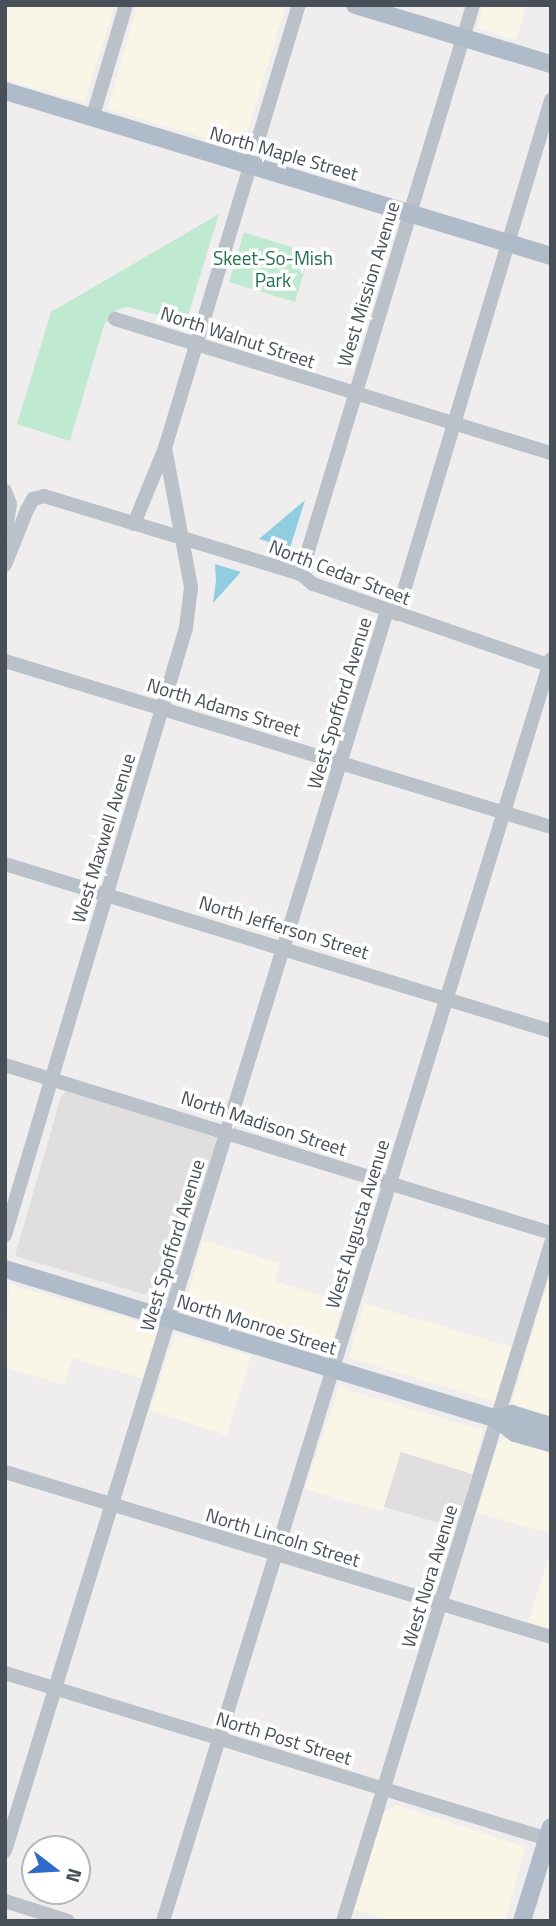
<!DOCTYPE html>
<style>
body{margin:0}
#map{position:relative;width:556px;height:1926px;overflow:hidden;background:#efeded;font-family:"Titillium Web",sans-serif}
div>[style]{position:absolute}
.commercial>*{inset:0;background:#f9f5e7}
.education>*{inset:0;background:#e0dede}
.green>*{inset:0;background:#c0e9d1}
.water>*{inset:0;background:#91cde1}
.minor>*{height:14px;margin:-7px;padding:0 7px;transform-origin:7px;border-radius:7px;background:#bac1c8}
.major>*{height:18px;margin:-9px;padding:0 9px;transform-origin:9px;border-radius:9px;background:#afbbc9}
span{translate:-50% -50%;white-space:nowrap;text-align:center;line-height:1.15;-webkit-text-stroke:7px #fff;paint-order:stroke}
.street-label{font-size:19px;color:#474f58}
.park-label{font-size:19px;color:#21704c}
.frame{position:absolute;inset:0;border:7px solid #474f58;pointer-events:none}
.north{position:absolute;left:21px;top:1835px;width:70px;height:70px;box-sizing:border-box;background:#fff;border:2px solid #b5b9bc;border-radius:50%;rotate:107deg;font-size:19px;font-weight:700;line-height:28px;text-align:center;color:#474f58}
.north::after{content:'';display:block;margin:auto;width:24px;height:32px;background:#2d6ac9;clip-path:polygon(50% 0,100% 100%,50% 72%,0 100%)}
</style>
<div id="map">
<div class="commercial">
<div style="clip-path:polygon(5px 5px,115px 5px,85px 102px,5px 80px)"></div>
<div style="clip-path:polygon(137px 5px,286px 5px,242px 149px,108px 109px)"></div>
<div style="clip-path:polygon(483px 5px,527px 5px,516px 40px,477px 28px)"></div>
<div style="clip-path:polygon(203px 1240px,280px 1263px,275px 1281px,344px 1302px,329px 1351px,184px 1308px)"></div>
<div style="clip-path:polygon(551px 1271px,551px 1419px,514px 1407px,512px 1401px)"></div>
<div style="clip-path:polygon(9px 1284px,158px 1327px,144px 1379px,73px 1358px,64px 1385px,5px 1367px)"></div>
<div style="clip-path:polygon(364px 1303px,512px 1347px,495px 1402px,349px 1358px)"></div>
<div style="clip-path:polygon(175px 1334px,251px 1356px,227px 1435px,150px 1411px)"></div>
<div style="clip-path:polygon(340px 1383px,348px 1390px,475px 1428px,484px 1427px,472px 1474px,401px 1452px,383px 1512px,305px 1489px)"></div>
<div style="clip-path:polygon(508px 1436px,551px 1449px,551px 1534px,477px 1513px,498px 1443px)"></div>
<div style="clip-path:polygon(551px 1550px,551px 1629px,528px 1622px)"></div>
<div style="clip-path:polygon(396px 1805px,525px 1847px,506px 1921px,391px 1921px,354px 1909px,384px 1812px)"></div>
</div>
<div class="education">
<div style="clip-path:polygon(66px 1091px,217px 1138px,167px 1301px,15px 1256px,61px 1097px)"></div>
<div style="clip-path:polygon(401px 1452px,472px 1474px,456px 1528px,384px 1507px)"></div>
</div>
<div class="green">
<div style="clip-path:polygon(219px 214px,186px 322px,127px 307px,118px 309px,104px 325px,70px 441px,17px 424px,51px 312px)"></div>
<div style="clip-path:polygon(244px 232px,310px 253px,295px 302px,229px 282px)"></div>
</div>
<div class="water">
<div style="clip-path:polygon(305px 500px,290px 548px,259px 539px)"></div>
<div style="clip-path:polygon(215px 564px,241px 572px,213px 603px,216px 581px)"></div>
</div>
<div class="minor">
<div style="left:92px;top:119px;width:119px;rotate:-73.4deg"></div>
<div style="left:115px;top:319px;width:456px;rotate:17.1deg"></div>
<div style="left:5px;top:491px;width:14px;rotate:69deg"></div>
<div style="left:10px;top:504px;width:30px;rotate:99deg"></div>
<div style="left:134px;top:524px;width:82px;rotate:-67.8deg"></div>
<div style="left:165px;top:448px;width:463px;rotate:-73.2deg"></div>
<div style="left:5px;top:565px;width:59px;rotate:-68.2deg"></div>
<div style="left:27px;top:510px;width:13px;rotate:-61deg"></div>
<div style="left:33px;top:499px;width:11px;rotate:-15deg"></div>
<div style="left:44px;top:496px;width:269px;rotate:16.9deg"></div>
<div style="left:301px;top:574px;width:16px;rotate:40deg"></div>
<div style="left:313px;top:584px;width:252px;rotate:19deg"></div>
<div style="left:301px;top:574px;width:594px;rotate:-73.18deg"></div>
<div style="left:397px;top:614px;width:537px;rotate:-73.32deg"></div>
<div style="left:5px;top:661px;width:571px;rotate:16.91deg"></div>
<div style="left:5px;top:864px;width:571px;rotate:17.01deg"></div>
<div style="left:5px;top:1065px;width:571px;rotate:17.1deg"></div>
<div style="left:5px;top:1235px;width:633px;rotate:-73.4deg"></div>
<div style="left:186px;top:628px;width:41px;rotate:-83deg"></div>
<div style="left:191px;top:587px;width:141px;rotate:-100.6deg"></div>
<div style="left:5px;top:1472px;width:570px;rotate:16.81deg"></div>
<div style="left:5px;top:1673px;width:571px;rotate:17.01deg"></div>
<div style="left:5px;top:1851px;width:1298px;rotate:-72.88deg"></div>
<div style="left:5px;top:1901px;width:66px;rotate:17.6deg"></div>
<div style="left:163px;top:1921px;width:1320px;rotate:-72.91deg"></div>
<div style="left:343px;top:1921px;width:709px;rotate:-72.94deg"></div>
</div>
<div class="major">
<div style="left:355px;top:5px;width:205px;rotate:16.8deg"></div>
<div style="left:5px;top:91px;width:570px;rotate:16.81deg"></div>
<div style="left:5px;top:1269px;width:514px;rotate:16.96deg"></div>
<div style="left:497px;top:1419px;width:23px;rotate:38deg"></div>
<div style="left:515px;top:1433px;width:37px;rotate:16deg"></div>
<div style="left:497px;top:1419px;width:16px;rotate:-18deg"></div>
<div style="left:512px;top:1414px;width:41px;rotate:17.1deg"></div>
<div style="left:522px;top:1921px;width:98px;rotate:-72.9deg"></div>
</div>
<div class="street-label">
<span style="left:284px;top:153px;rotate:16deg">North Maple Street</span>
<span style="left:368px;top:284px;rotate:-73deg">West Mission Avenue</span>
<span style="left:238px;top:337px;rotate:18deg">North Walnut Street</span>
<span style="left:340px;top:572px;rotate:21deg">North Cedar Street</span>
<span style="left:339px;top:703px;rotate:-73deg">West Spofford Avenue</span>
<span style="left:224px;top:707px;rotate:17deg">North Adams Street</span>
<span style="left:103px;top:838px;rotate:-73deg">West Maxwell Avenue</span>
<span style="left:284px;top:927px;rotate:17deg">North Jefferson Street</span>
<span style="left:264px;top:1123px;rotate:18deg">North Madison Street</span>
<span style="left:357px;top:1224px;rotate:-73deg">West Augusta Avenue</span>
<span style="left:172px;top:1245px;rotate:-73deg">West Spofford Avenue</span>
<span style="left:257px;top:1324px;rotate:17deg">North Monroe Street</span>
<span style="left:283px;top:1537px;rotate:17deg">North Lincoln Street</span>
<span style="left:429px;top:1576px;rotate:-73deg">West Nora Avenue</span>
<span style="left:284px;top:1738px;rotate:17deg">North Post Street</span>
</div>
<div class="park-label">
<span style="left:273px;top:269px">Skeet-So-Mish<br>Park</span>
</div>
<div class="frame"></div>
<div class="north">N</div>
</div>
